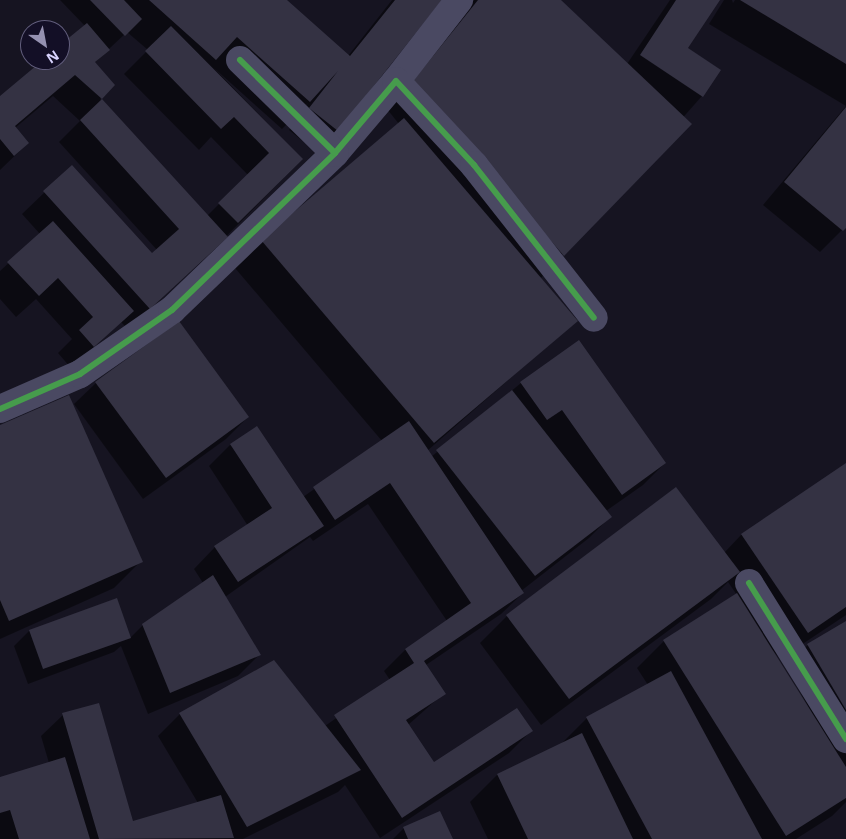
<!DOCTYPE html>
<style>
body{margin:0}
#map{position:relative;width:846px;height:839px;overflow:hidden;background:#161421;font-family:"Noto Sans",sans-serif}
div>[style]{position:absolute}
.shadow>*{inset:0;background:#0007}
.building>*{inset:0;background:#343243}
.minor>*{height:28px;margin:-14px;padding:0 14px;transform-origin:14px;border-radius:14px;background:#4a4962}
.cycleway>*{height:6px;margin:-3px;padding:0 3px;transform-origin:3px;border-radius:3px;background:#469c4c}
span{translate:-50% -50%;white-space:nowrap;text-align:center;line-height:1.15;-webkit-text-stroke:4px #130f26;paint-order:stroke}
.north{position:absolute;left:20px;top:20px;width:50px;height:50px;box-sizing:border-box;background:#130f26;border:1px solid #625e7d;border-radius:50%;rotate:147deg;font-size:14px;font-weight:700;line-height:20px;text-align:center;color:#d9d4ff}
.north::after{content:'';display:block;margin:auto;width:18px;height:22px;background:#9591b1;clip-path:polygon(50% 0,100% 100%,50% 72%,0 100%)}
</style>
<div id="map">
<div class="shadow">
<div style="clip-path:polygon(evenodd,60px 0,285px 0,348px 56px,392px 0,441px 0,337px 130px,315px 151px,289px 130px,308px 103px,282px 129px,214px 68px,302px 159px,204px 259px,128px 329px,121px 322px,71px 368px,58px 353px,72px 339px,36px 299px,16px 317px,0 299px,0 271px,40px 234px,22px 214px,71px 167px,152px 255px,157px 250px,59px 142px,80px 121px,53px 96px,15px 128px,28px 143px,0 170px,0 98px,45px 60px,60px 60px,60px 47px,85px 26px,60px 0,127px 32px,148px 50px,124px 74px,199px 150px,211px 137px,248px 175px,207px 216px,100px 99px,113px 85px,94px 63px,127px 32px)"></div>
<div style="clip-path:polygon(474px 0,559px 0,627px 64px,670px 0,719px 0,687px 49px,702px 96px,540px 279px,576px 321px,427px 451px,431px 457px,521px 383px,579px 342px,665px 463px,643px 485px,606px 511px,610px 517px,589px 538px,521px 591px,523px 593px,501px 614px,426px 665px,444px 693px,408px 725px,434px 764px,531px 731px,509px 753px,380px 838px,345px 785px,338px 792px,243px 839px,0 839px,0 778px,49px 763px,41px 736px,63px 715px,133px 822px,198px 803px,158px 736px,180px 714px,325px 726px,390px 680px,384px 671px,405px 650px,447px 621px,368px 504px,313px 541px,310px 537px,225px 597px,259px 655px,238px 676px,148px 714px,121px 646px,114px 652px,28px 684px,14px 646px,29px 631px,116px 599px,130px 638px,143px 625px,203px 583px,194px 569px,215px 547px,248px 526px,209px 466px,230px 445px,303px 497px,382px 441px,235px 268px,262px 241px,399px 124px,387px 109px)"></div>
<div style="clip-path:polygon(724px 0,732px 0,733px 3px,735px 0,846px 0,846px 226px,820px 252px,763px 205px,846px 106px,709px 24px)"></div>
<div style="clip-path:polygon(96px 383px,248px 417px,226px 439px,143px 499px,74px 404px)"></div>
<div style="clip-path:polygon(0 426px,141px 561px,114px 588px,0 639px)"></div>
<div style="clip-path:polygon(846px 465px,846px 615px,780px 659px,768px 645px,817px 723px,786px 666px,808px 645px,846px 622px,846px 802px,832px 816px,796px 839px,488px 839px,470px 802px,497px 775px,561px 744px,587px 718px,648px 685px,637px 668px,664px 641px,737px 595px,728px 582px,711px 599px,541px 725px,480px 643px,507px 616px,724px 553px,741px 535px)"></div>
<div style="clip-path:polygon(404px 828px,451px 839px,393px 839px)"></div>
</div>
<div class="building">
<div style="clip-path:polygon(90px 0,124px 0,142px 19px,125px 36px)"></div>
<div style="clip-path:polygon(149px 0,287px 0,350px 56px,395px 0,442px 0,338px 131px,309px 108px,338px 71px,310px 102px,237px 37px,216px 60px)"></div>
<div style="clip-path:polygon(478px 0,561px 0,692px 124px,564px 256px,413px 81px)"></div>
<div style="clip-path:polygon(676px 0,720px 0,688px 48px,721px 70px,703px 97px,640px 55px)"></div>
<div style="clip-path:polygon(740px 0,846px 0,846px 64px)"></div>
<div style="clip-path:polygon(87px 23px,110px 50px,95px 62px,115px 85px,102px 99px,75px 75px,15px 126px,29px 143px,14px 156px,0 139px,0 96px,43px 60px,60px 60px,60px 45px)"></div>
<div style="clip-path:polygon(171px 26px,303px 159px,238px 223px,218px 203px,269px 153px,234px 117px,221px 129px,145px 51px)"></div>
<div style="clip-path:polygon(102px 99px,228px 237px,150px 309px,43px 191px,72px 165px,152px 253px,179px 229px,80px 120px)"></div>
<div style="clip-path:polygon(846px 107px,846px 228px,843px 231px,784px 182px)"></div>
<div style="clip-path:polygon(404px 118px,578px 321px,434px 443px,261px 240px)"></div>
<div style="clip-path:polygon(53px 221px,134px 311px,94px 347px,79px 330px,93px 317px,58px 278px,39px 296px,7px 262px)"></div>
<div style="clip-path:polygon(179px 321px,249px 417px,166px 478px,95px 382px)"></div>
<div style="clip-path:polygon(579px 340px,666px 463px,622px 495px,562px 410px,547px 420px,520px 382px)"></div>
<div style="clip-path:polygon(512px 390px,612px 517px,535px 576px,436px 450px)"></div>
<div style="clip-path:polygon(69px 395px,143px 562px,9px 621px,0 600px,0 425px)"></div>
<div style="clip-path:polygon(409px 421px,524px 593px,424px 661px,446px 694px,406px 720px,434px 762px,517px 708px,533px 731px,402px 818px,334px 715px,414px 663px,405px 649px,471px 603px,390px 483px,335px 520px,313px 487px)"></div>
<div style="clip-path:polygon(257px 426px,324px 526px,238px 582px,214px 546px,272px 508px,230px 444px)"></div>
<div style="clip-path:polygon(846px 463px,846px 607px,808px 633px,741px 534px)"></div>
<div style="clip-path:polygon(676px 487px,740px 572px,569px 699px,506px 615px)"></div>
<div style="clip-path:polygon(213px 575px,261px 655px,170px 693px,142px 624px)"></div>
<div style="clip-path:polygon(737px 593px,846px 767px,846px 798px,786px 836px,663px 640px)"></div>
<div style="clip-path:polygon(117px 598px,131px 638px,43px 669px,29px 630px)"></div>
<div style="clip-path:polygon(846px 621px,846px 710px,807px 644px)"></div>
<div style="clip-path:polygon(274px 660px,361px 770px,247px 827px,179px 713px)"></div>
<div style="clip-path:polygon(671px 671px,762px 839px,652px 839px,586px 717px)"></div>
<div style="clip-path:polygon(99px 703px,133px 821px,221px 795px,234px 838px,99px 839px,62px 713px)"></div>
<div style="clip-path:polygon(582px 733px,633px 839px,528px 839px,497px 774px)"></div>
<div style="clip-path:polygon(65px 757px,90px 839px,19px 839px,10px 810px,0 813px,0 777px)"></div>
<div style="clip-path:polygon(440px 811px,453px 839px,408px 839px,403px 827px)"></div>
</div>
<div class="minor">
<div style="left:396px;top:81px;width:103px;rotate:-52.1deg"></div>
<div style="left:335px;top:153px;width:94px;rotate:-49.7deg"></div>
<div style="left:396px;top:81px;width:115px;rotate:47.1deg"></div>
<div style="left:474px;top:165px;width:194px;rotate:51.9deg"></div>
<div style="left:0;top:409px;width:87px;rotate:-23.6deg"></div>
<div style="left:80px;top:374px;width:112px;rotate:-34.8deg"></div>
<div style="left:172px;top:310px;width:226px;rotate:-43.9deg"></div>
<div style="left:335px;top:153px;width:133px;rotate:-135.6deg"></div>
<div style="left:749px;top:583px;width:184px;rotate:58.1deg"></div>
</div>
<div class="cycleway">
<div style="left:335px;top:153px;width:94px;rotate:-49.7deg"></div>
<div style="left:396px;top:81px;width:115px;rotate:47.1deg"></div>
<div style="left:474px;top:165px;width:194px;rotate:51.9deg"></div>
<div style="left:0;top:409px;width:87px;rotate:-23.6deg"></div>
<div style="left:80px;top:374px;width:112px;rotate:-34.8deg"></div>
<div style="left:172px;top:310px;width:226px;rotate:-43.9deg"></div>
<div style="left:335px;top:153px;width:133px;rotate:-135.6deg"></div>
<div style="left:749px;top:583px;width:184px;rotate:58.1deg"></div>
</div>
<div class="north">N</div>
</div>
